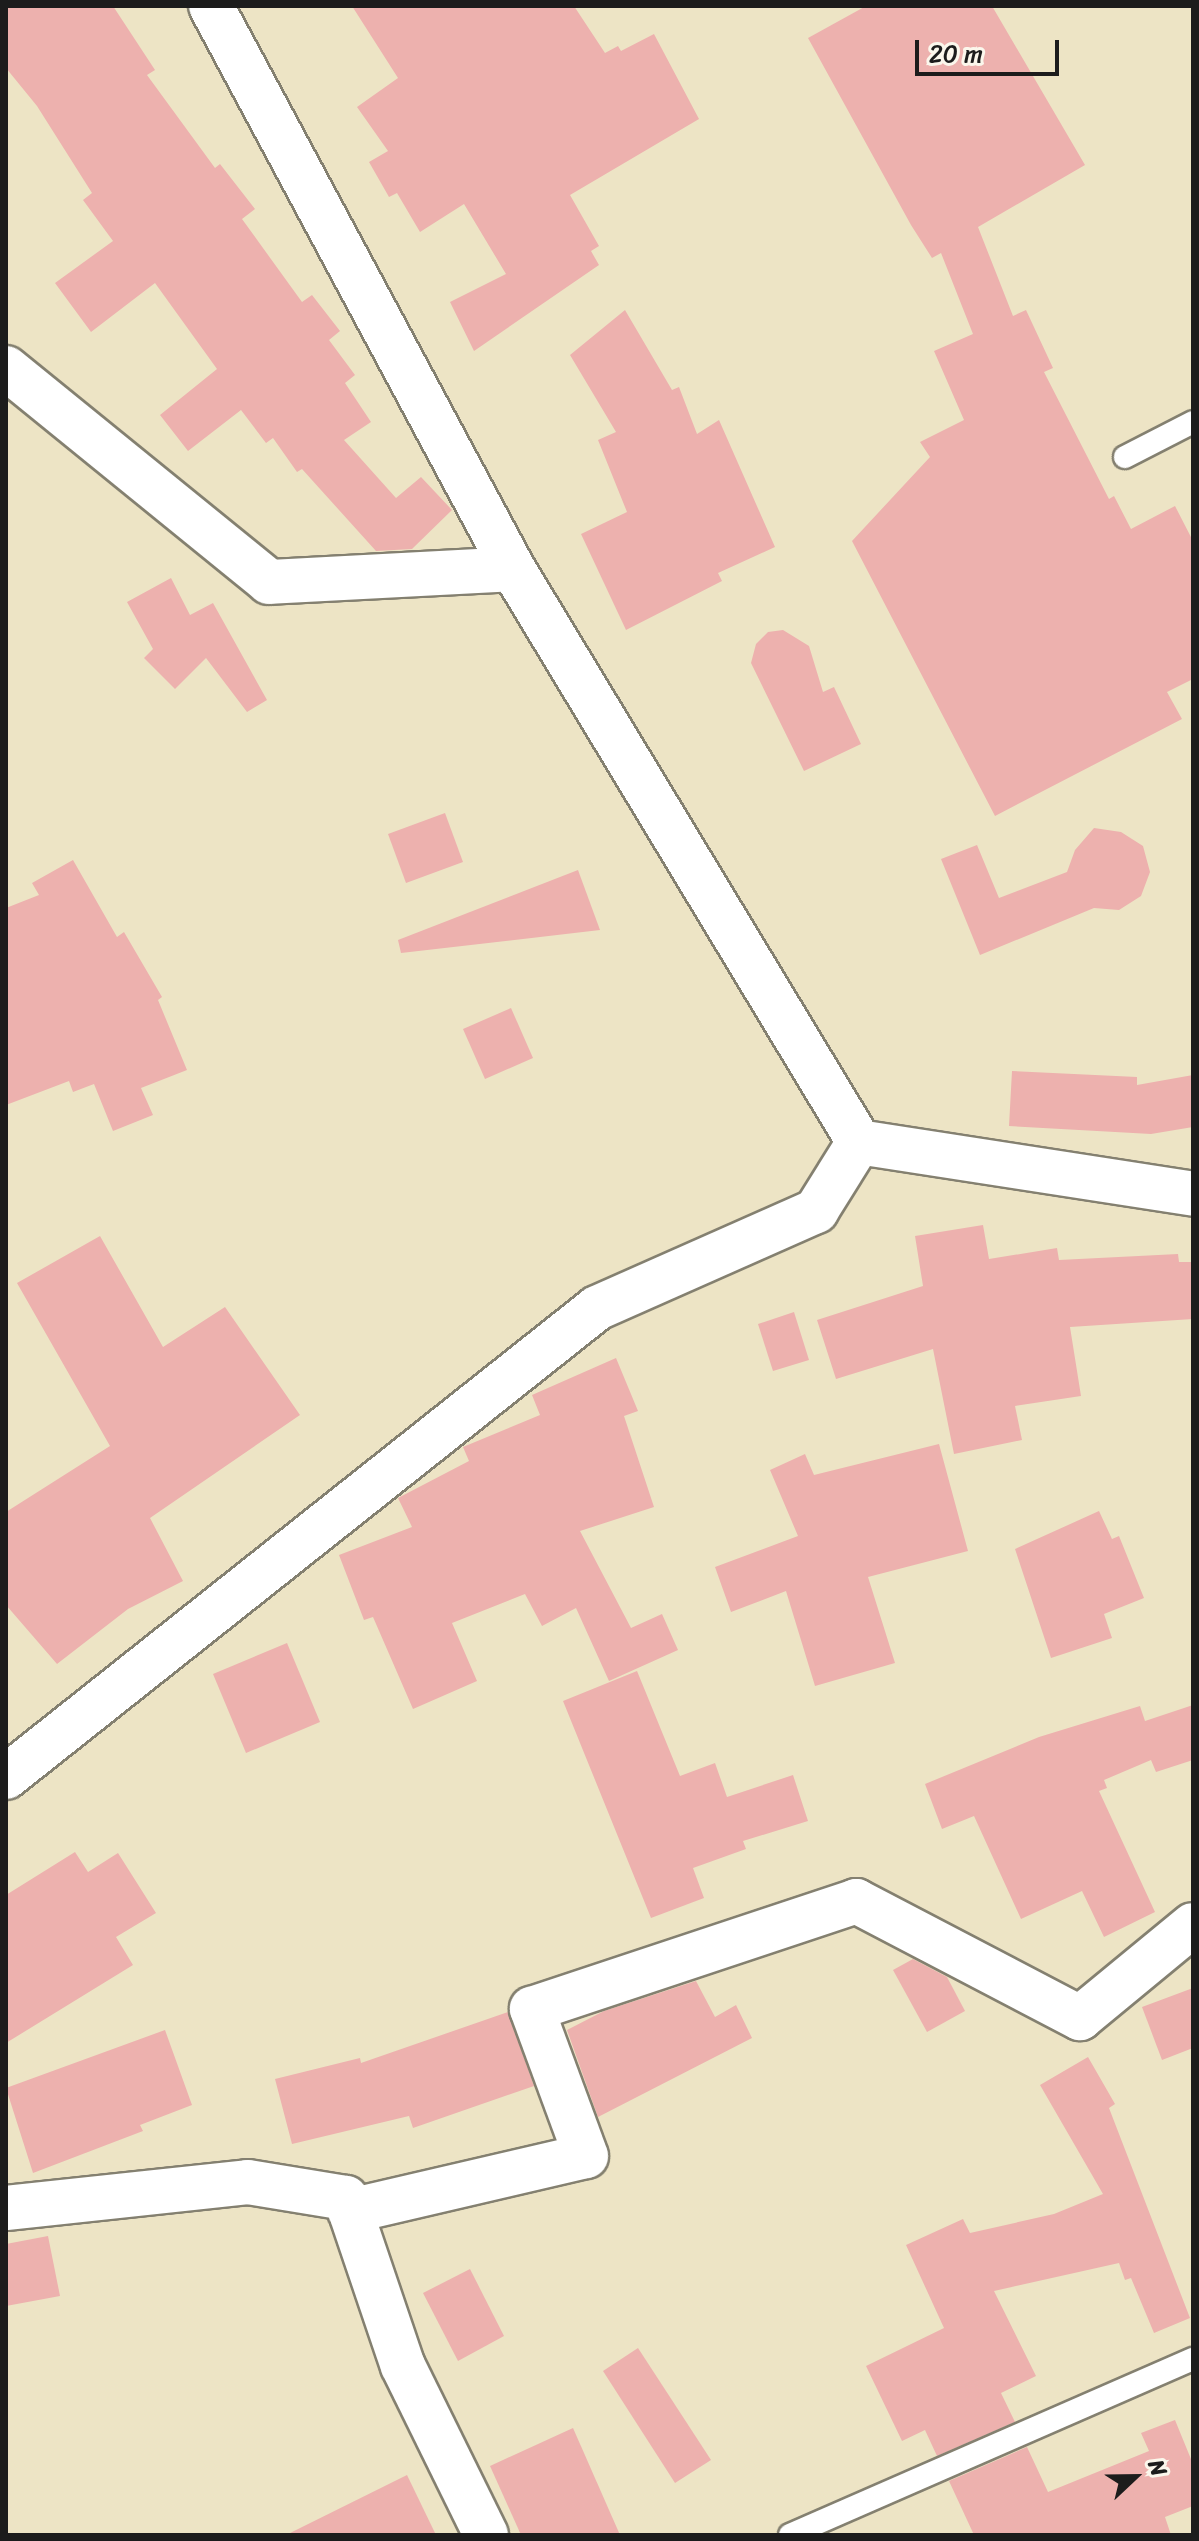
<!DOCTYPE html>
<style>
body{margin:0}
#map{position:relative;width:1199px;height:2541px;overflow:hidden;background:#ede4c5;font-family:Sriracha,sans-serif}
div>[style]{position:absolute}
.building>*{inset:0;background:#edb1ae}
.roads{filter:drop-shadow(2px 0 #848070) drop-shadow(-2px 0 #848070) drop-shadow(0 2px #848070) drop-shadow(0 -2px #848070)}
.lane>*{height:22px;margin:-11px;padding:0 11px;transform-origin:11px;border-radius:11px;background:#fff}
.street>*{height:44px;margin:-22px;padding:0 22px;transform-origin:22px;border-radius:22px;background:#fff}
span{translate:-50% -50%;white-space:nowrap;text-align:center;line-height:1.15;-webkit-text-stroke:7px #fbf7ec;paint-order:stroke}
.frame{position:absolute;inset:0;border:8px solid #1c1c1c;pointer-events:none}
.north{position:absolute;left:1095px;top:2437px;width:80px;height:80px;-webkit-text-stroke:6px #fbf7ec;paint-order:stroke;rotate:68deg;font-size:22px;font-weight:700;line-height:32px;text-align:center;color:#1c1c1c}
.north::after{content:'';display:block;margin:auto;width:28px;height:36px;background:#1c1c1c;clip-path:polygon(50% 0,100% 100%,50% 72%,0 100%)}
.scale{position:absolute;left:915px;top:40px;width:144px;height:36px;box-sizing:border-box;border:4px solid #1c1c1c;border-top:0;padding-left:10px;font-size:24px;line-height:28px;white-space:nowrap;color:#1c1c1c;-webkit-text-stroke:6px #fbf7ec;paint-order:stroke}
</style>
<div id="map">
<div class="building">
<div style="clip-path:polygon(6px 6px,113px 6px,155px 70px,147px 75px,215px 168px,220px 164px,255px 209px,242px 219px,302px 302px,312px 295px,340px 331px,329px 340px,355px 375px,345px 383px,371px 422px,344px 440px,396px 498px,421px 477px,452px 510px,412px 549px,376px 551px,302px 469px,297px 472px,273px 438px,266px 443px,241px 410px,188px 451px,160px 415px,217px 369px,155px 283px,91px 332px,55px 283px,113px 241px,83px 200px,92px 193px,37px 106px,6px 68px)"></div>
<div style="clip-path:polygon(352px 6px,574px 6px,605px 53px,618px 46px,621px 51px,654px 34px,699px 119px,570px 195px,599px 246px,591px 251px,599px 265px,474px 351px,450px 302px,506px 274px,464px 204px,420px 232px,397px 193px,389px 197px,369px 162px,388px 151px,357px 107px,398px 78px)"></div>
<div style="clip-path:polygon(866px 6px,992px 6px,1085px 165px,978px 227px,1013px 316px,1026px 310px,1053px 368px,1044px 372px,1109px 499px,1114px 496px,1131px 529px,1175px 506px,1193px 541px,1193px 679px,1167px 692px,1182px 719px,995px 816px,852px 541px,930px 457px,920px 442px,964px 420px,934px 351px,973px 334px,941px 253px,932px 258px,911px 225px,808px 38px)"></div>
<div style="clip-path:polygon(625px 310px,672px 390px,679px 387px,697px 434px,719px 420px,775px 547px,718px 573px,722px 581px,626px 630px,581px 534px,627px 512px,598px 440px,616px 432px,570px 355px)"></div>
<div style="clip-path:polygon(171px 578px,190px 615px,213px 603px,267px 700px,247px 712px,206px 658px,175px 689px,144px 658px,153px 649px,127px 602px)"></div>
<div style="clip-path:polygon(783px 630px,809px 646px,823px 692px,834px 687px,861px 744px,804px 771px,751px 663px,756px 644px,768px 632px)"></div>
<div style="clip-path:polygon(445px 813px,463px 862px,406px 883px,388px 834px)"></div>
<div style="clip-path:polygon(1094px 828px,1121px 832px,1143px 846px,1150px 872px,1141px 896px,1119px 910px,1094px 908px,980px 955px,941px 859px,977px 845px,999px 898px,1067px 872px,1075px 850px)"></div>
<div style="clip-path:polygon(73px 860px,117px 937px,124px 932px,162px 997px,158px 1000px,187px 1070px,141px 1088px,153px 1115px,113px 1131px,94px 1084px,73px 1092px,69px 1081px,6px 1105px,6px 908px,39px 895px,32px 883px)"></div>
<div style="clip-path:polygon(578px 870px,600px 930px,401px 953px,398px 940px)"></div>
<div style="clip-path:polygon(511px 1008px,533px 1058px,485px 1079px,463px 1029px)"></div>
<div style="clip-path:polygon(1012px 1071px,1137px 1077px,1137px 1085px,1193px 1075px,1193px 1127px,1151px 1134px,1009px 1126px)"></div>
<div style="clip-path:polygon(983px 1225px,989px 1259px,1057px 1248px,1059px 1260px,1178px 1254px,1179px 1262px,1193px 1262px,1193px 1319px,1070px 1327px,1081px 1396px,1015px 1406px,1022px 1440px,954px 1454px,933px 1349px,836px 1379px,817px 1320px,923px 1286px,915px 1236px)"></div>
<div style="clip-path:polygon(100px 1236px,163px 1347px,225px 1307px,300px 1415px,150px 1518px,183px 1581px,128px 1609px,57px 1664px,6px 1605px,6px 1512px,110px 1446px,17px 1283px)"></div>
<div style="clip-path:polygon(794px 1312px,809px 1360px,773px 1371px,758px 1324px)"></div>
<div style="clip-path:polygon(616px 1358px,638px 1411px,624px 1416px,654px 1507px,580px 1531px,631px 1628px,662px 1614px,678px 1650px,609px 1681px,576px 1608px,542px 1626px,525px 1594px,452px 1623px,477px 1681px,413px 1709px,373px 1617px,364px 1620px,339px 1555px,412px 1527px,398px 1498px,469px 1461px,463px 1447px,540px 1415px,532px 1395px)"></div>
<div style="clip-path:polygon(939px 1444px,968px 1551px,868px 1577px,895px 1663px,815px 1686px,786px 1591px,731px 1612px,715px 1567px,798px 1536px,770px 1470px,805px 1454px,814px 1475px)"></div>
<div style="clip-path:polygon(1099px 1511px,1112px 1539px,1119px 1536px,1144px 1598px,1104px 1614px,1112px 1638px,1051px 1658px,1015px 1549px)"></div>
<div style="clip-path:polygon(287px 1643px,320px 1722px,246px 1753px,213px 1674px)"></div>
<div style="clip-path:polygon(637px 1671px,680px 1776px,715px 1763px,727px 1797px,793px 1775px,808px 1821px,743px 1841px,746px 1849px,693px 1868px,704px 1898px,651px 1918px,563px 1701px)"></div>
<div style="clip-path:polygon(1193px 1705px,1193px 1760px,1156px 1772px,1151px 1760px,1104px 1780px,1107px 1788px,1099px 1791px,1155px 1912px,1104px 1937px,1082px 1891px,1021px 1919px,974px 1816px,942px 1829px,925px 1784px,1039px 1737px,1140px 1706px,1145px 1721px)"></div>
<div style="clip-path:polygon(75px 1852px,88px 1872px,118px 1853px,156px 1913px,116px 1937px,133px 1965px,6px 2043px,6px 1895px)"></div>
<div style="clip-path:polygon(913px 1959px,947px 1977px,965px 2011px,927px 2032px,893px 1970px)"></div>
<div style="clip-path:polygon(696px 1981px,715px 2017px,736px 2005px,752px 2038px,598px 2117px,567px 2030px,604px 2011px)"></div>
<div style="clip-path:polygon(1193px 1988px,1193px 2048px,1162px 2060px,1142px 2007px)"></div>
<div style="clip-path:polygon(508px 2012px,534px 2086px,413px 2128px,409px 2116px,292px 2144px,275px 2079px,360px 2058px,361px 2063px)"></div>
<div style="clip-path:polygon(165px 2030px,192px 2105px,140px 2125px,143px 2131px,33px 2173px,6px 2088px)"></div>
<div style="clip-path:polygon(1088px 2057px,1115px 2104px,1109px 2108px,1190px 2318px,1154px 2333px,1131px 2278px,1125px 2280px,1119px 2263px,994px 2291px,1036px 2376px,1001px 2393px,1015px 2422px,937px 2456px,925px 2430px,902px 2441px,866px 2366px,944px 2328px,906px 2245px,963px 2219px,970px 2233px,1054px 2214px,1103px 2194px,1040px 2085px)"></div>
<div style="clip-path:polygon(48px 2236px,60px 2296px,6px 2306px,6px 2244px)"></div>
<div style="clip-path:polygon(470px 2269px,504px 2336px,458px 2361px,423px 2293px)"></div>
<div style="clip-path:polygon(638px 2348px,711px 2460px,675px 2483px,603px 2371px)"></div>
<div style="clip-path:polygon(1175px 2420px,1193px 2464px,1193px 2506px,1165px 2517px,1171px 2535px,974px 2535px,949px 2481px,1027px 2447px,1048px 2492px,1149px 2451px,1141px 2433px)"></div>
<div style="clip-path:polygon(573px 2428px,620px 2535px,521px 2535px,490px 2466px)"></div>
<div style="clip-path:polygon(407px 2475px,436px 2535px,286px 2535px)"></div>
</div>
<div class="roads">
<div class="lane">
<div style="left:1125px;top:457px;width:76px;rotate:-27.2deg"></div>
<div style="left:790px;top:2535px;width:440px;rotate:-23.6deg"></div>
</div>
<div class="street">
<div style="left:211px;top:6px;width:639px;rotate:61.79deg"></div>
<div style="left:513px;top:569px;width:669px;rotate:58.87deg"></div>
<div style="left:859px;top:1142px;width:338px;rotate:8.8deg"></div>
<div style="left:6px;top:368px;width:339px;rotate:39.1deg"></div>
<div style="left:269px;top:582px;width:244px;rotate:-3deg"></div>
<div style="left:6px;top:1777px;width:754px;rotate:-38.43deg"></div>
<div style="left:597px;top:1308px;width:240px;rotate:-23.9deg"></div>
<div style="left:816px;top:1211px;width:81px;rotate:-58.1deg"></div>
<div style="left:6px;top:2208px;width:243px;rotate:-6.1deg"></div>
<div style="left:248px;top:2182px;width:99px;rotate:9.3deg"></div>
<div style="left:346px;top:2198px;width:177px;rotate:71.3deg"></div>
<div style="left:403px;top:2366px;width:188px;rotate:63.8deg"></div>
<div style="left:350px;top:2211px;width:242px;rotate:-13.1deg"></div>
<div style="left:586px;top:2156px;width:157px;rotate:-110.2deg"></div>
<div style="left:532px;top:2009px;width:342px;rotate:-18.4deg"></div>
<div style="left:856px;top:1901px;width:253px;rotate:27.6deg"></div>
<div style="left:1080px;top:2018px;width:146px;rotate:-39.5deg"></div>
</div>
</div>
<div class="frame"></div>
<div class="north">N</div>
<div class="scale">20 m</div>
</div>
